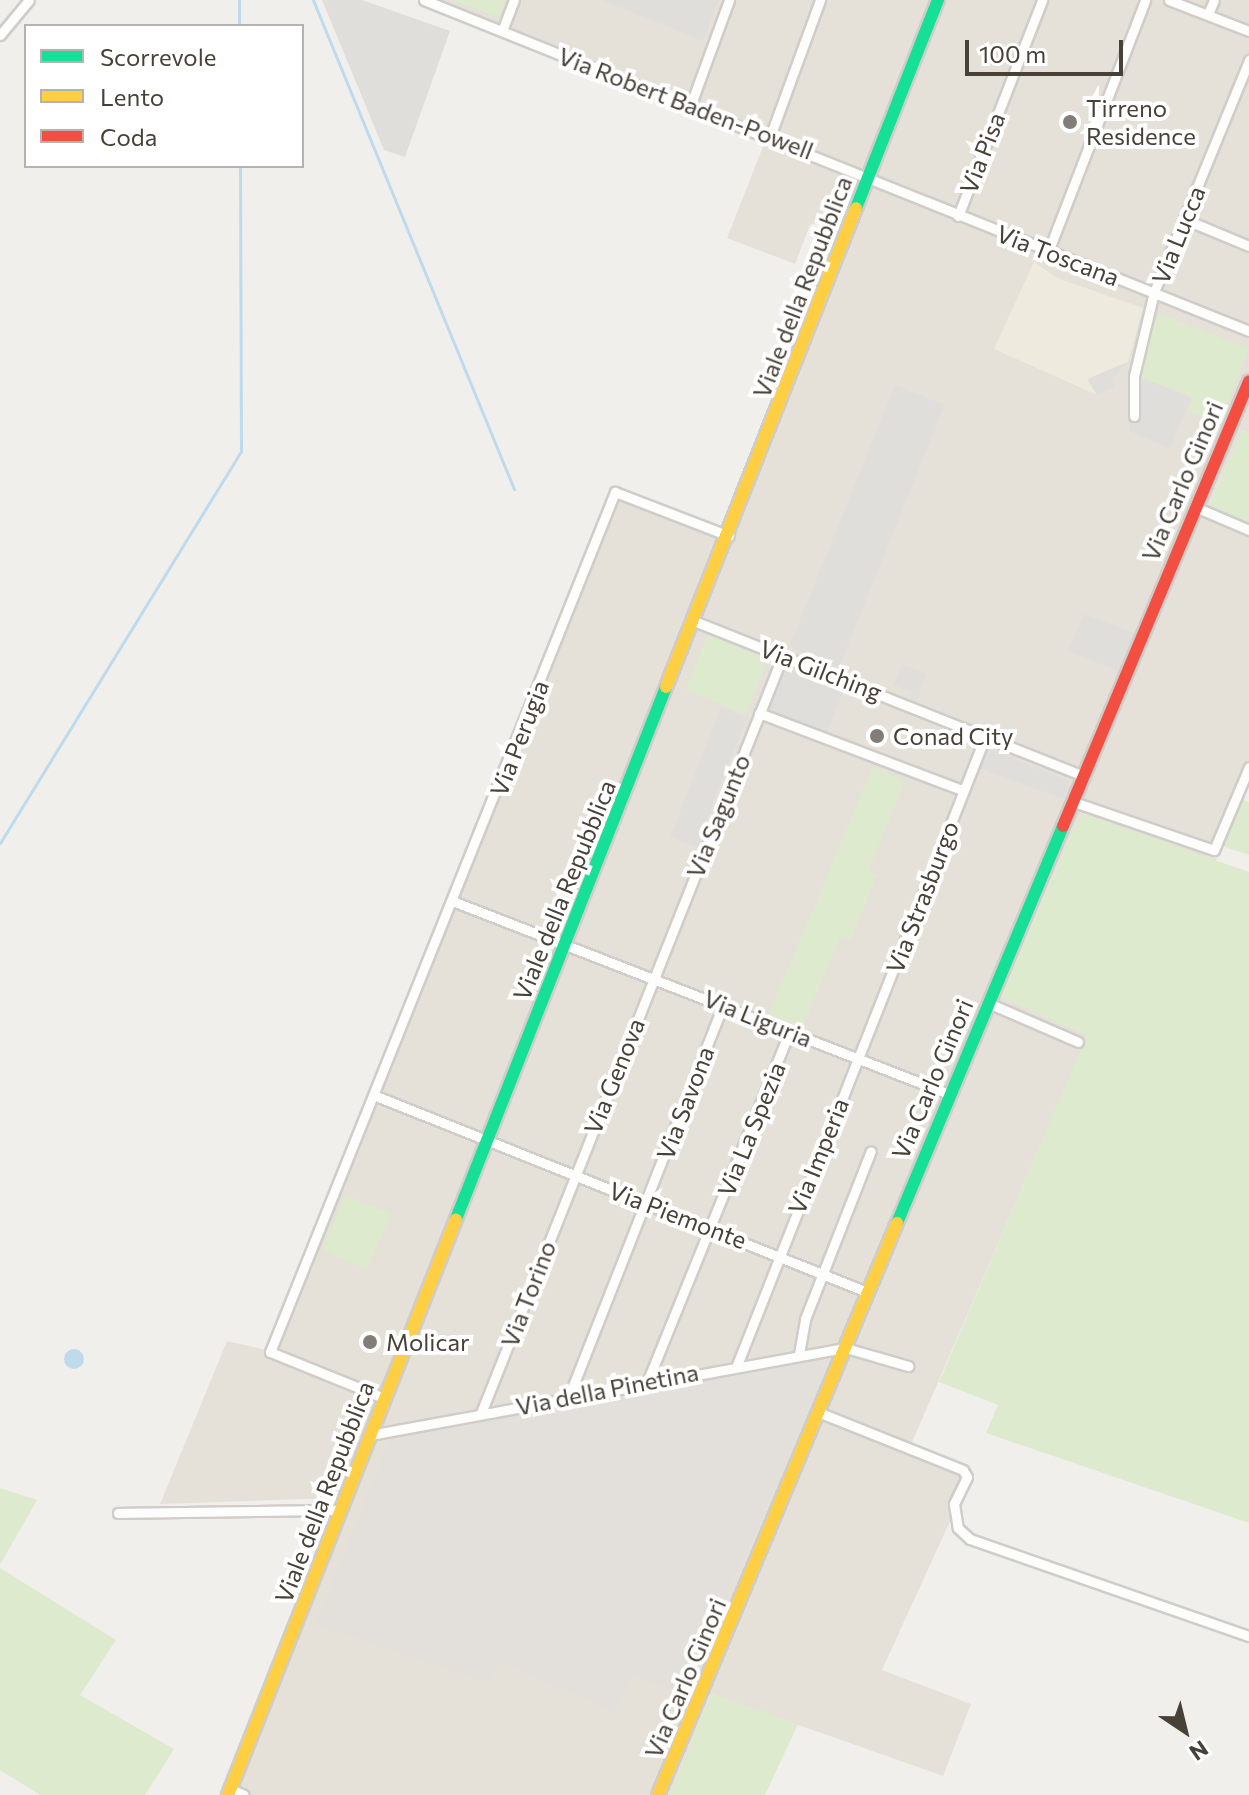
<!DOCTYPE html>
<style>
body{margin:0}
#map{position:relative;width:1249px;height:1795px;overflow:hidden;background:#f1efec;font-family:Commissioner,sans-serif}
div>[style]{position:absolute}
.residential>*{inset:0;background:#e5e1d9}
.industrial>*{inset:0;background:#e3dfdb}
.education>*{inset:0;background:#eeeade}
.green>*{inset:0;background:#deeacd}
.parking>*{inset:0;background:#e0dedb}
.water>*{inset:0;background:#bedaed}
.round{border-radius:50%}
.stream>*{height:3px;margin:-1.5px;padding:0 1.5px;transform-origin:1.5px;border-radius:1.5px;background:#bedaed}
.roads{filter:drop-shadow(2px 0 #cfcdc9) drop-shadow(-2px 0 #cfcdc9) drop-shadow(0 2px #cfcdc9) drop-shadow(0 -2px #cfcdc9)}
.street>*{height:9px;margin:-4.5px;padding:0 4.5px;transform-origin:4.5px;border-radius:4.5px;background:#fdfdfc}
.fast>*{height:12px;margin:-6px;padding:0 6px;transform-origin:6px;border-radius:6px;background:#16e098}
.slow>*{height:12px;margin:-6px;padding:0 6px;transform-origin:6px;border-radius:6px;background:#ffcf43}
.jam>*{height:12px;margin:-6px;padding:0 6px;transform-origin:6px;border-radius:6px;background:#f24e42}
.dots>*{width:22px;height:22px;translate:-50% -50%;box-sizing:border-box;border:4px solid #fff;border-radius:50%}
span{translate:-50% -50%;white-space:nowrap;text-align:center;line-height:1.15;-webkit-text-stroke:8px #fff;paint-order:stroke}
.street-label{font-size:24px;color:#474138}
.poi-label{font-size:24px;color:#474138}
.left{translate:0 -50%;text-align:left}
.legend{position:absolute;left:24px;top:24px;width:280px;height:144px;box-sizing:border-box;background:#fff;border:2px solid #b5b3af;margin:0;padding:10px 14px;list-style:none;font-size:24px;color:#474138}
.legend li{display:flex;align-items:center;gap:16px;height:40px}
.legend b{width:40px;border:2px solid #b5b3af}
.north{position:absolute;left:1145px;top:1691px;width:80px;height:80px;-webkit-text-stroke:6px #fff;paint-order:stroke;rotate:145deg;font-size:22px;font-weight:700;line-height:32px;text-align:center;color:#474138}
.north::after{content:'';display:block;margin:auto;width:28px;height:36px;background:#474138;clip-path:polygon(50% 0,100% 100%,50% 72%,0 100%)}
.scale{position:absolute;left:965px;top:40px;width:158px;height:36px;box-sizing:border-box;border:4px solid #474138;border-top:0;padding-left:10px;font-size:24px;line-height:28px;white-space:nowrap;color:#474138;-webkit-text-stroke:6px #fff;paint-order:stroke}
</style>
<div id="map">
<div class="residential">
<div style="clip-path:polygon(424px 0,1249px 0,1249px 433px,1242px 430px,1209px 505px,1249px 522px,1249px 781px,1216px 861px,1081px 813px,1000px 996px,1088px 1035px,910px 1447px,973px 1471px,882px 1670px,971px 1704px,943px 1776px,711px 1694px,670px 1795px,219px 1795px,337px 1498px,160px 1504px,227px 1341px,271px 1351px,615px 492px,728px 536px,869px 178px)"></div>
<div style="clip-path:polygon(764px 144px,845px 176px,828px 219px,810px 225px,795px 264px,727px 238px)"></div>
</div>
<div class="industrial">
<div style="clip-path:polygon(820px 1359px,829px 1367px,683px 1695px,632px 1675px,615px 1713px,502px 1662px,485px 1682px,315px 1624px,392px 1435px)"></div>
</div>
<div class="education">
<div style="clip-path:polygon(1034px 262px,1057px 278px,1143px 308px,1128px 362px,1088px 379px,1097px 395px,994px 349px)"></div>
</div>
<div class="green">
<div style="clip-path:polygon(452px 0,505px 0,498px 17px)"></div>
<div style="clip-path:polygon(1158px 313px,1249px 349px,1219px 424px,1188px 411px,1193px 397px,1134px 374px)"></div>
<div style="clip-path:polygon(1242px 430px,1249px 433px,1249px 522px,1209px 506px)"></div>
<div style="clip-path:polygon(708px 635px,768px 660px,746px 714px,686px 690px)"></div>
<div style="clip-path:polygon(873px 767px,905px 781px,868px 871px,877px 875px,850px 941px,840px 937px,802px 1028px,769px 1014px)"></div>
<div style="clip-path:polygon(1241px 799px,1249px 802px,1249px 855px,1222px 846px)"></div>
<div style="clip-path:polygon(1081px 813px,1249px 872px,1249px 1523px,986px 1433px,998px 1405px,939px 1382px,1087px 1035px,1000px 996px)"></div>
<div style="clip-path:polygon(345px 1195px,391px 1214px,367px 1269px,322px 1250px)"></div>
<div style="clip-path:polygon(0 1488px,37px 1500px,0 1565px)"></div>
<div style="clip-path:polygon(0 1568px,116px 1640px,80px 1695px,174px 1749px,145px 1795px,40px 1795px,0 1770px)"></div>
<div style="clip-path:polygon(711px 1694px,798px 1724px,765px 1795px,670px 1795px)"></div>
</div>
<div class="parking">
<div style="clip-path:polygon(322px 0,362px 0,450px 31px,405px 157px,384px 150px)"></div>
<div style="clip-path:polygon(601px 0,719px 0,703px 41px)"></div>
<div style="clip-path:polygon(1128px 362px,1112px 379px,1115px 386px,1097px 395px,1087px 379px)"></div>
<div style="clip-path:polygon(1145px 379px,1191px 398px,1170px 449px,1129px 431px,1133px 381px)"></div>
<div style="clip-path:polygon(895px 385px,945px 405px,839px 667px,789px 647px)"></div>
<div style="clip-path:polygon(1084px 614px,1140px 635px,1118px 671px,1068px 651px)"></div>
<div style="clip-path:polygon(779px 664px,844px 689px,827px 733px,761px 708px)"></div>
<div style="clip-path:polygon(902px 664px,927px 674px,914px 707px,907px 705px,912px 692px,893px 685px)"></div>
<div style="clip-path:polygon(721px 707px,747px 718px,701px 833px,710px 837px,705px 851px,670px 837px)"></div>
<div style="clip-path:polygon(981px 746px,1070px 781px,1063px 799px,973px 766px)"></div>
</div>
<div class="water">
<div class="round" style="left:64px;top:1349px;width:20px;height:20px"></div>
</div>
<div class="stream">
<div style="left:239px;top:0;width:26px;rotate:90deg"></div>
<div style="left:313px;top:0;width:529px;rotate:67.66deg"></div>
<div style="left:0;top:843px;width:460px;rotate:-58.4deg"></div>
<div style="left:241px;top:451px;width:285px;rotate:-90.2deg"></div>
</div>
<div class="roads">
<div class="street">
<div style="left:424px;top:0;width:889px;rotate:21.86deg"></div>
<div style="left:1169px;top:0;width:86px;rotate:21.2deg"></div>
<div style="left:1208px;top:14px;width:15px;rotate:-67deg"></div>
<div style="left:502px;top:31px;width:33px;rotate:-69deg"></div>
<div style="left:0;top:35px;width:45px;rotate:-50.4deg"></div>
<div style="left:691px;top:104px;width:111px;rotate:-69.9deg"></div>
<div style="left:771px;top:134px;width:143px;rotate:-69.9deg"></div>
<div style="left:958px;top:216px;width:232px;rotate:-68.7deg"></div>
<div style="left:1184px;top:219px;width:70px;rotate:22.6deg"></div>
<div style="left:1048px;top:252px;width:270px;rotate:-68.9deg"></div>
<div style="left:1134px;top:416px;width:40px;rotate:-90deg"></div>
<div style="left:1134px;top:376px;width:86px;rotate:-76.6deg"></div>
<div style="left:1154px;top:292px;width:251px;rotate:-67.7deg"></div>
<div style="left:1195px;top:507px;width:59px;rotate:23.1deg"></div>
<div style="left:694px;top:621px;width:417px;rotate:21.7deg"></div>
<div style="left:759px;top:713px;width:217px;rotate:20.8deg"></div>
<div style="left:1071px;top:801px;width:151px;rotate:18.9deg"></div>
<div style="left:1214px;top:850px;width:90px;rotate:-67.1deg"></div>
<div style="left:455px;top:902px;width:530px;rotate:21.24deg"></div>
<div style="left:988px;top:1003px;width:98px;rotate:23.4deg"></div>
<div style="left:376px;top:1096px;width:529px;rotate:21.76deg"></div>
<div style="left:799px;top:1354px;width:36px;rotate:-80deg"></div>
<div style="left:805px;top:1319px;width:180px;rotate:-68.6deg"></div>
<div style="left:737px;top:1365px;width:675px;rotate:-68.45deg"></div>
<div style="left:648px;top:1380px;width:377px;rotate:-67.9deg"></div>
<div style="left:569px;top:1396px;width:420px;rotate:-68.5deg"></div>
<div style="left:384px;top:1398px;width:123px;rotate:-158deg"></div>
<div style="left:270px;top:1352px;width:927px;rotate:-68.14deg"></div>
<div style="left:615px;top:492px;width:122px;rotate:21.1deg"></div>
<div style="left:818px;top:1412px;width:156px;rotate:21.8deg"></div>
<div style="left:963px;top:1470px;width:8px;rotate:60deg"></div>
<div style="left:967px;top:1477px;width:30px;rotate:116deg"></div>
<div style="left:954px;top:1504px;width:24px;rotate:81deg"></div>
<div style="left:958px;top:1528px;width:16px;rotate:43deg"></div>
<div style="left:970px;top:1539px;width:295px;rotate:19.2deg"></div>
<div style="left:481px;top:1413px;width:816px;rotate:-68.28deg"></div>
<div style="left:370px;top:1435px;width:484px;rotate:-10.4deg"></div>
<div style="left:846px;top:1348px;width:65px;rotate:16.2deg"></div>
<div style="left:118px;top:1513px;width:222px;rotate:-0.8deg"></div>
<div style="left:231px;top:1789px;width:14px;rotate:25deg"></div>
</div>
<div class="fast">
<div style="left:856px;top:208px;width:224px;rotate:-68.5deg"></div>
<div style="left:456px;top:1219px;width:572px;rotate:-68.46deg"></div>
<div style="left:897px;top:1223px;width:430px;rotate:-67.3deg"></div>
</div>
<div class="slow">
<div style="left:666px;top:687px;width:515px;rotate:-68.36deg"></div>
<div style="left:228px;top:1795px;width:619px;rotate:-68.4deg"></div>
<div style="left:658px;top:1795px;width:620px;rotate:-67.32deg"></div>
</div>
<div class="jam">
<div style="left:1063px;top:826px;width:482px;rotate:-67.3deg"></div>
</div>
</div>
<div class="dots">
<div style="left:1070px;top:122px;background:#827e77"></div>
<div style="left:877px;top:736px;background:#827e77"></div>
<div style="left:370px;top:1342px;background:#827e77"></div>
</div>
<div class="street-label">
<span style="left:686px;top:103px;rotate:21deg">Via Robert Baden-Powell</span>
<span style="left:982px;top:153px;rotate:-69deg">Via Pisa</span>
<span style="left:1178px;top:235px;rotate:-68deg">Via Lucca</span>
<span style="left:1058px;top:255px;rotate:21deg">Via Toscana</span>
<span style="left:802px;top:287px;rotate:-69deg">Viale della Repubblica</span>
<span style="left:1182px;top:481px;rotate:-67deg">Via Carlo Ginori</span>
<span style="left:821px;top:670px;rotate:21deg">Via Gilching</span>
<span style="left:519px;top:738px;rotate:-69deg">Via Perugia</span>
<span style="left:718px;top:816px;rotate:-68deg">Via Sagunto</span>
<span style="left:564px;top:890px;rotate:-68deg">Viale della Repubblica</span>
<span style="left:922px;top:897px;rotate:-69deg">Via Strasburgo</span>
<span style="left:758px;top:1018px;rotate:22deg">Via Liguria</span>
<span style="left:614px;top:1076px;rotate:-68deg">Via Genova</span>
<span style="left:932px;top:1079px;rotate:-67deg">Via Carlo Ginori</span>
<span style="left:685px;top:1103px;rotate:-69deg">Via Savona</span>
<span style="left:751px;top:1129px;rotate:-68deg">Via La Spezia</span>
<span style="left:818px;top:1156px;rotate:-68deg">Via Imperia</span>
<span style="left:678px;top:1215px;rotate:21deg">Via Piemonte</span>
<span style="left:528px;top:1294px;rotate:-69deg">Via Torino</span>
<span style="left:607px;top:1389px;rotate:-11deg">Via della Pinetina</span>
<span style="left:324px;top:1492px;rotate:-69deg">Viale della Repubblica</span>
<span style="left:685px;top:1678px;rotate:-67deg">Via Carlo Ginori</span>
</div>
<div class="poi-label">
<span class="left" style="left:1086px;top:122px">Tirreno<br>Residence</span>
<span class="left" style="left:893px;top:736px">Conad City</span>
<span class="left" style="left:386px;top:1342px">Molicar</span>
</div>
<ul class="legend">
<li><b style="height:10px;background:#16e098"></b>Scorrevole</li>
<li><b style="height:10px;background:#ffcf43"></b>Lento</li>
<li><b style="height:10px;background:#f24e42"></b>Coda</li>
</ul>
<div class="north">N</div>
<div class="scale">100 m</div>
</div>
